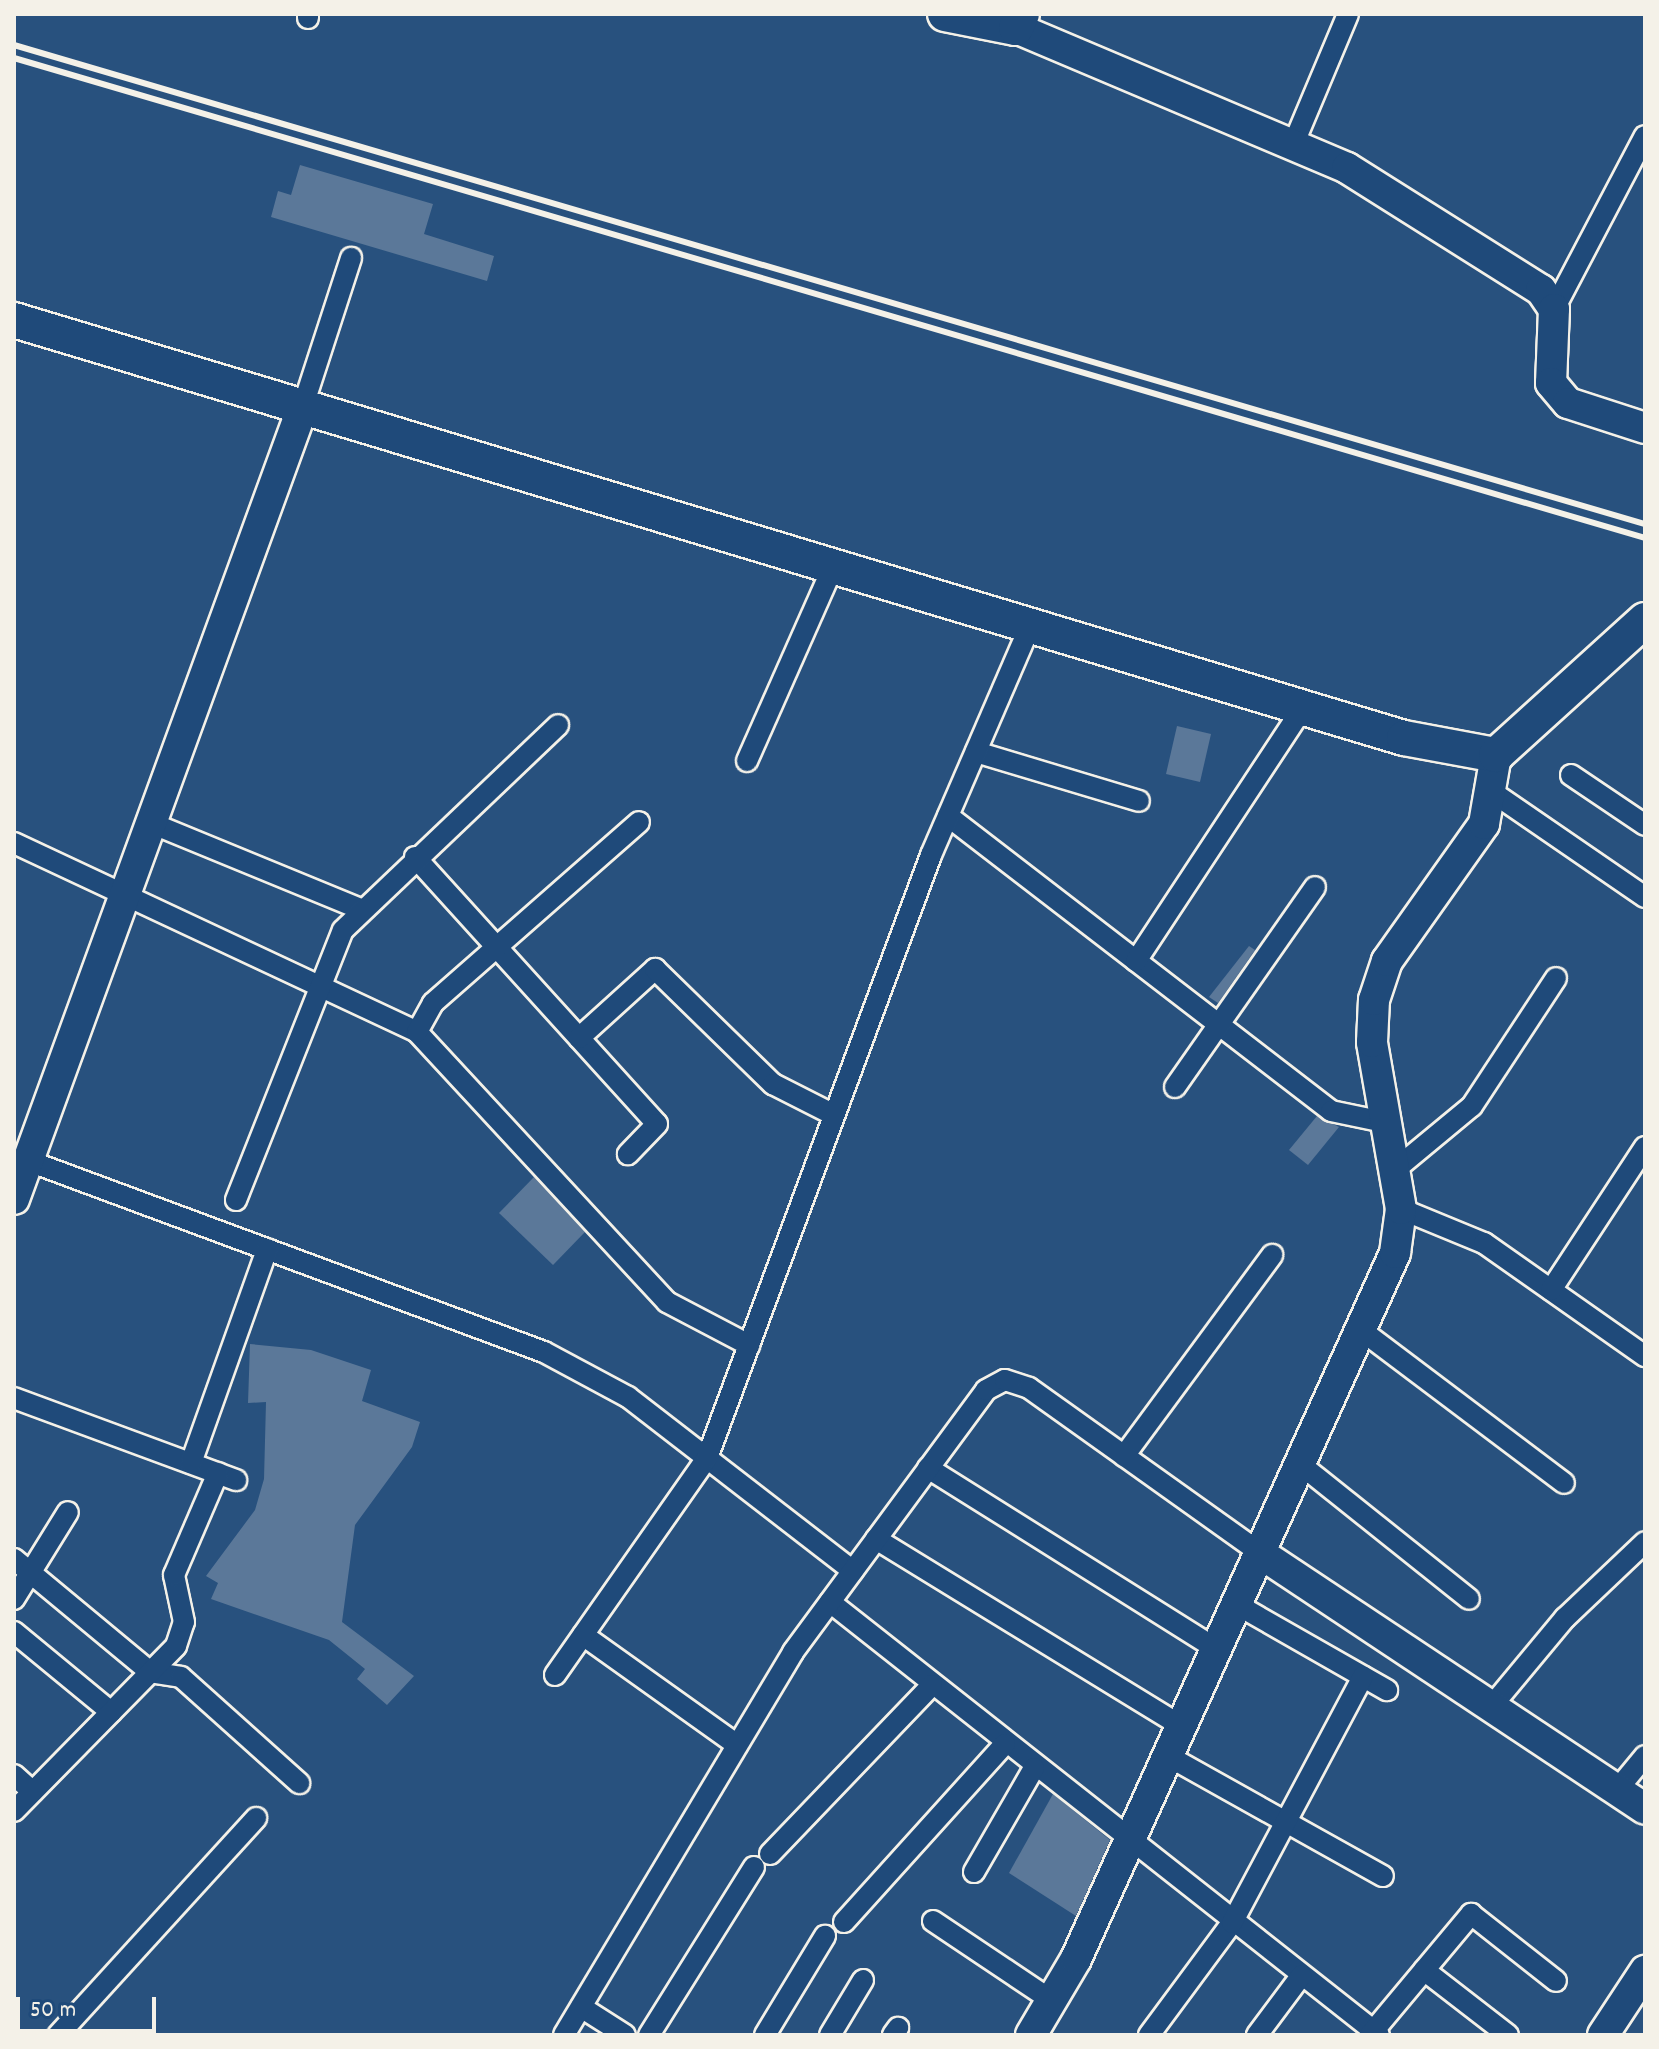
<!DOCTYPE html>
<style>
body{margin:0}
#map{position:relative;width:1659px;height:2049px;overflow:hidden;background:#28517e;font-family:Dekko,sans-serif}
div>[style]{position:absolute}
.building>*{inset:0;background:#5b7899}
.roads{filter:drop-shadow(2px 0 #f4f1e8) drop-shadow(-2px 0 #f4f1e8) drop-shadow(0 2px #f4f1e8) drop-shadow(0 -2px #f4f1e8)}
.street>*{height:20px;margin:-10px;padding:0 10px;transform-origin:10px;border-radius:10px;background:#1f4a7a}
.secondary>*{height:30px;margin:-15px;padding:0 15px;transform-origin:15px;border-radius:15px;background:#1f4a7a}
.primary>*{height:34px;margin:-17px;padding:0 17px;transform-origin:17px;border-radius:17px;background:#1f4a7a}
.rail>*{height:6px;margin:-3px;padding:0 3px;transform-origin:3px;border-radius:3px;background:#f4f1e8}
span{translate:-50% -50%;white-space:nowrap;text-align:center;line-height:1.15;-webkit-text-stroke:6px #1f4a7a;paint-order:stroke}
.frame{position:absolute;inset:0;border:16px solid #f4f1e8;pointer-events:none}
.scale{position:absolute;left:16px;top:1997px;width:140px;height:36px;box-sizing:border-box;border:4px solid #f4f1e8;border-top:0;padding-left:10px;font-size:24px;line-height:28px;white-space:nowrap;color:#f4f1e8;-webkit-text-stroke:6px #1f4a7a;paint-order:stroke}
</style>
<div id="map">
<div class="building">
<div style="clip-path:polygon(300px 165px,433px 204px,424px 234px,494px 256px,487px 281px,271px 217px,278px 191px,291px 195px)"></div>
<div style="clip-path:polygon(1177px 726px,1211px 734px,1200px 782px,1166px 774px)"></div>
<div style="clip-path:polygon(1249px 946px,1255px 950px,1218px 1003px,1209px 997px)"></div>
<div style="clip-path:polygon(1317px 1116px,1339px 1127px,1308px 1165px,1289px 1150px)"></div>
<div style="clip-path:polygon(534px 1177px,585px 1232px,553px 1265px,499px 1213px)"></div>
<div style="clip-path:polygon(250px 1344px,311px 1350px,371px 1370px,362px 1401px,420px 1422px,412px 1447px,355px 1525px,342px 1622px,414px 1676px,387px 1705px,357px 1679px,365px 1669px,329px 1640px,211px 1599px,218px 1583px,206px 1576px,255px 1510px,264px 1479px,266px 1402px,248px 1403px)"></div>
<div style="clip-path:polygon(1053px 1794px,1110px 1840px,1076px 1916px,1009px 1873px)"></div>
</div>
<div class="roads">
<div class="street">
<div style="left:308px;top:18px;width:4px;rotate:-90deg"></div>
<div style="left:1293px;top:145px;width:142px;rotate:-67.2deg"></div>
<div style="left:1554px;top:309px;width:195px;rotate:-62.3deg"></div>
<div style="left:302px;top:409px;width:159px;rotate:-72deg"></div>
<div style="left:976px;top:752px;width:170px;rotate:16.7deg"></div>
<div style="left:747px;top:761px;width:212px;rotate:-66.1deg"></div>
<div style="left:1571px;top:775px;width:89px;rotate:34deg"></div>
<div style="left:1495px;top:794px;width:182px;rotate:34.5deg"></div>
<div style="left:948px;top:816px;width:483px;rotate:37.6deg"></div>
<div style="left:1331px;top:1111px;width:54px;rotate:11.7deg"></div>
<div style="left:151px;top:823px;width:229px;rotate:22.3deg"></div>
<div style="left:14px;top:843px;width:445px;rotate:25.1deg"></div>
<div style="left:417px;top:1032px;width:368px;rotate:47.2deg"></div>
<div style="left:667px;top:1302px;width:93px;rotate:27.7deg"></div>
<div style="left:415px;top:857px;width:360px;rotate:47.8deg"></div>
<div style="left:657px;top:1124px;width:42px;rotate:134deg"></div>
<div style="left:1136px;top:961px;width:303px;rotate:-56.6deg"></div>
<div style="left:417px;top:1032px;width:33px;rotate:-61deg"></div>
<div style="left:433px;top:1003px;width:274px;rotate:-41.3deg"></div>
<div style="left:579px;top:1038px;width:103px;rotate:-42.2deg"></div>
<div style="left:655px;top:969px;width:165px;rotate:44.3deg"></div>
<div style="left:773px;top:1084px;width:68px;rotate:26.9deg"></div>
<div style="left:1175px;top:1087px;width:244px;rotate:-55deg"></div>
<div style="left:29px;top:1161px;width:549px;rotate:20.35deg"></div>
<div style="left:544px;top:1352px;width:95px;rotate:28.2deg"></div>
<div style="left:628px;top:1397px;width:284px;rotate:37.7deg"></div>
<div style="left:1397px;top:1168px;width:97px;rotate:-39.6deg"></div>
<div style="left:1472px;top:1106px;width:153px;rotate:-56.7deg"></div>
<div style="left:236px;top:1200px;width:290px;rotate:-68.4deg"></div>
<div style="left:343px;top:930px;width:297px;rotate:-43.6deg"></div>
<div style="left:1401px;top:1209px;width:90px;rotate:22.3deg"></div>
<div style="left:1484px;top:1243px;width:197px;rotate:35.1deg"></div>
<div style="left:1551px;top:1290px;width:171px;rotate:-56.7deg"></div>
<div style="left:1361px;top:1330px;width:254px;rotate:37deg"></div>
<div style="left:14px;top:1398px;width:237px;rotate:20.3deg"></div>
<div style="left:1124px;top:1456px;width:250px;rotate:-53.6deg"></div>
<div style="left:191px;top:1463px;width:227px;rotate:-70.4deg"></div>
<div style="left:1300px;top:1464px;width:216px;rotate:38.6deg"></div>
<div style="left:928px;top:1468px;width:340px;rotate:32.1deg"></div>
<div style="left:876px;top:1539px;width:358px;rotate:31.5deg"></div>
<div style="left:14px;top:1559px;width:177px;rotate:39.7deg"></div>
<div style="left:150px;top:1672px;width:31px;rotate:9deg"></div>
<div style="left:181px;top:1677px;width:159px;rotate:41.9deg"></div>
<div style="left:14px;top:1599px;width:102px;rotate:-58.2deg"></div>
<div style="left:830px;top:1602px;width:699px;rotate:38.26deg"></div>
<div style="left:1236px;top:1604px;width:174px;rotate:29.7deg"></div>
<div style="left:14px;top:1632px;width:126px;rotate:39.5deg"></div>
<div style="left:583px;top:1635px;width:189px;rotate:35.5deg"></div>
<div style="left:555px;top:1675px;width:265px;rotate:-55deg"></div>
<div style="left:707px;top:1458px;width:643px;rotate:-69.62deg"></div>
<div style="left:931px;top:855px;width:249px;rotate:-66.6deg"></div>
<div style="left:1491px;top:1707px;width:116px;rotate:-50.3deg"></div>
<div style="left:1565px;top:1618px;width:110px;rotate:-43.5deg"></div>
<div style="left:1168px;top:1756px;width:246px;rotate:29.2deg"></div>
<div style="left:14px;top:1775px;width:25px;rotate:42deg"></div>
<div style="left:1617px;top:1790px;width:44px;rotate:-50.5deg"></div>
<div style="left:14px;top:1811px;width:231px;rotate:-45.5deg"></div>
<div style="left:176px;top:1646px;width:25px;rotate:-72deg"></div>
<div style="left:184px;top:1622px;width:48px;rotate:-102deg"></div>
<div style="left:174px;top:1575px;width:111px;rotate:-66.7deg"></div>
<div style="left:770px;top:1854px;width:234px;rotate:-46.2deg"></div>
<div style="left:974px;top:1872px;width:120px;rotate:-60deg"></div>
<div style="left:933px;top:1921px;width:146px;rotate:33.8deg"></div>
<div style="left:844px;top:1922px;width:240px;rotate:-47.9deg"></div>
<div style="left:1424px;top:1970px;width:106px;rotate:37.7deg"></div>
<div style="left:581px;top:2007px;width:52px;rotate:32.5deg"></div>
<div style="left:58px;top:2035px;width:294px;rotate:-47.6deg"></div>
<div style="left:564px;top:2035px;width:446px;rotate:-59.1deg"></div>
<div style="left:793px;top:1652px;width:325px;rotate:-53.6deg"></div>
<div style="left:986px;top:1390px;width:21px;rotate:-28deg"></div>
<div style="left:1005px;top:1380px;width:25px;rotate:18deg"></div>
<div style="left:1029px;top:1388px;width:284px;rotate:35.5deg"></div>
<div style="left:649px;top:2035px;width:198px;rotate:-58deg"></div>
<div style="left:765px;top:2035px;width:116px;rotate:-58.8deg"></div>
<div style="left:830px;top:2035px;width:64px;rotate:-59deg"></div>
<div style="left:893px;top:2035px;width:9px;rotate:-54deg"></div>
<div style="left:1149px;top:2035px;width:139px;rotate:-53.5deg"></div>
<div style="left:1232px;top:1923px;width:279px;rotate:-62deg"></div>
<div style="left:1257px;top:2035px;width:74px;rotate:-53.3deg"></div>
<div style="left:1370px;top:2035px;width:158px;rotate:-50.1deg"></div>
<div style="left:1471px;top:1914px;width:108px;rotate:38.2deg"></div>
</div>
<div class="secondary">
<div style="left:1016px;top:28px;width:359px;rotate:22.9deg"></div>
<div style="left:1347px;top:168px;width:229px;rotate:32.2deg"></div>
<div style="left:1541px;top:290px;width:23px;rotate:56deg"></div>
<div style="left:1554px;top:309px;width:74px;rotate:92.3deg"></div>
<div style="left:1551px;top:383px;width:26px;rotate:50deg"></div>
<div style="left:1568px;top:403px;width:81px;rotate:18deg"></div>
<div style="left:14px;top:1199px;width:841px;rotate:-69.97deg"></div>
<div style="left:1260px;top:1553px;width:462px;rotate:33.6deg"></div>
<div style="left:1031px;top:2035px;width:88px;rotate:-59.4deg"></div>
<div style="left:1076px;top:1959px;width:775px;rotate:-65.68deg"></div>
<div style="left:1395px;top:1253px;width:44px;rotate:-82.2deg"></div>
<div style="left:1401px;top:1209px;width:169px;rotate:-99.9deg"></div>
<div style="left:1372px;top:1042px;width:42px;rotate:-87.3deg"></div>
<div style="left:1374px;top:1000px;width:41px;rotate:-71.6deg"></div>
<div style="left:1387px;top:961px;width:168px;rotate:-54.7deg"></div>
<div style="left:1484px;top:824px;width:70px;rotate:-80.1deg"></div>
<div style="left:1603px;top:2035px;width:77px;rotate:-56.7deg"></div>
</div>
<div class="primary">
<div style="left:945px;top:14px;width:72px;rotate:11.2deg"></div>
<div style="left:1016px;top:28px;width:15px;rotate:-67deg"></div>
<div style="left:14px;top:320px;width:1451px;rotate:16.74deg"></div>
<div style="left:1404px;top:738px;width:94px;rotate:10.5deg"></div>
<div style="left:1496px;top:755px;width:201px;rotate:-42.2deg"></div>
</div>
</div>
<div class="rail">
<div style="left:14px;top:45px;width:1700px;rotate:16.37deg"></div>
<div style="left:14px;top:58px;width:1700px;rotate:16.4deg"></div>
</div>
<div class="frame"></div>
<div class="scale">50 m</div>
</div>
